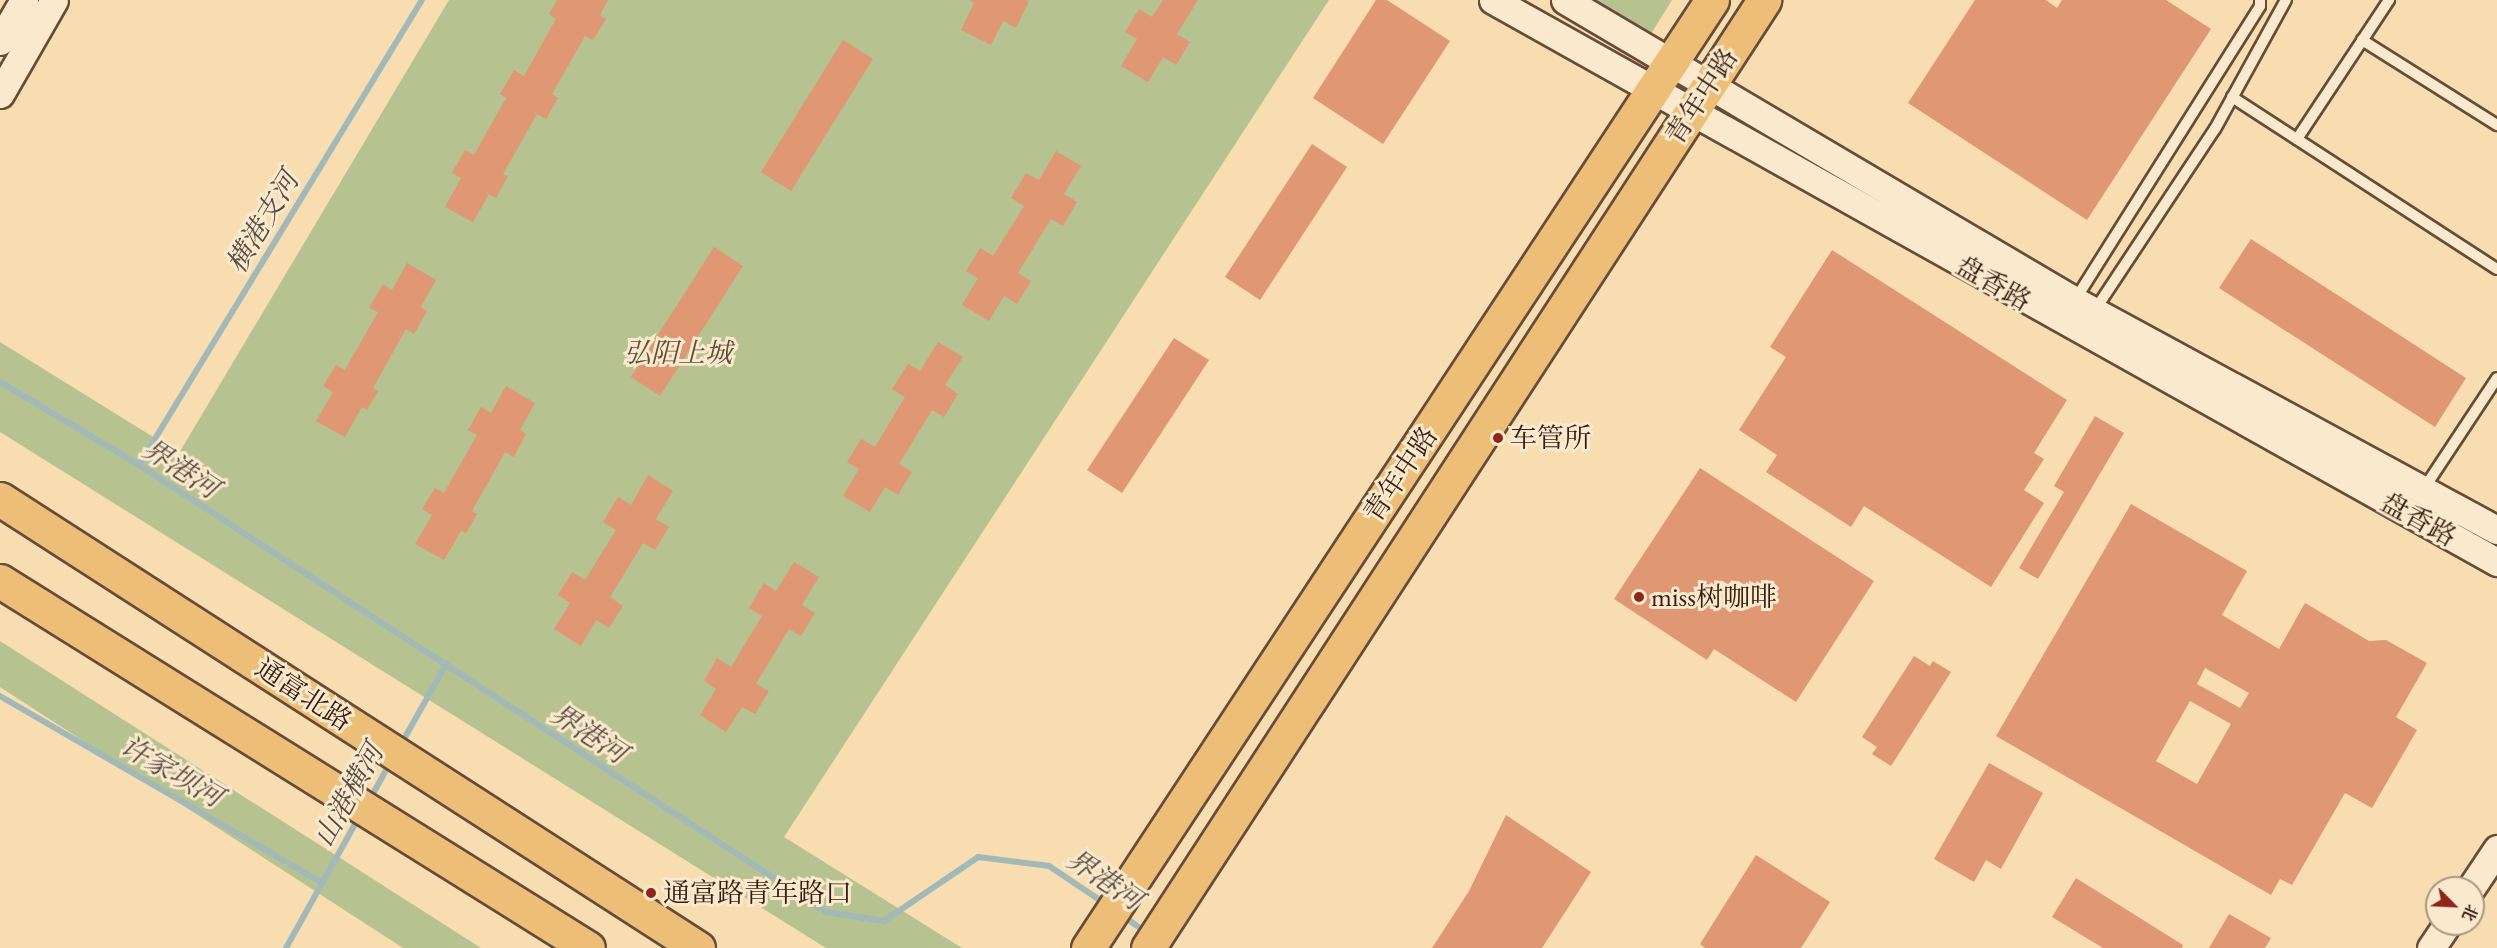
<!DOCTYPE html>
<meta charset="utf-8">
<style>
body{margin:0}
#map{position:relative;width:2497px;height:948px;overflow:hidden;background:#f7ddb0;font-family:"EB Garamond","Noto Serif SC",serif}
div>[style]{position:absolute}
.green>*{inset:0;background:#b6c290}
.stream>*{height:6px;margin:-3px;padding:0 3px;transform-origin:3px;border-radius:3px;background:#a2b9b7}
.building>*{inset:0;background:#e09774}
.roads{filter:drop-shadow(2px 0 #664c39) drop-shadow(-2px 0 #664c39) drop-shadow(0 2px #664c39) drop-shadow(0 -2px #664c39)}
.service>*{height:10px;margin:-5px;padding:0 5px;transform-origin:5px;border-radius:5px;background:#fae9cc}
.tertiary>*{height:27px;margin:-13.5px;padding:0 13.5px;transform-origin:13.5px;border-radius:13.5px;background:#fae9cc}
.primary>*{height:33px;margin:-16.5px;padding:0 16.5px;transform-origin:16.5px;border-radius:16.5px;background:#ecbe78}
.dots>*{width:16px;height:16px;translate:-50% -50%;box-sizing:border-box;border:3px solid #fae9cc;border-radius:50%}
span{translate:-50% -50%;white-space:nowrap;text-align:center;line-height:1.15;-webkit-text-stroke:6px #fae9cc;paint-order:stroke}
.street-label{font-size:27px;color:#361c11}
.park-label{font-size:27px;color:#5c4e37;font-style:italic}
.poi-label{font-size:27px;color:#361c11}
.left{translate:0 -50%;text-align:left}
.water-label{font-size:28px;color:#564b43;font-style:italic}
.north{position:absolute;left:2425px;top:876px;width:60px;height:60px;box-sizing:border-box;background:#fae9cc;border:2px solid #ac9781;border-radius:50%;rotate:114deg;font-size:16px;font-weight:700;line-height:24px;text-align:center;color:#361c11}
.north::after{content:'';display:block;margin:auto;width:21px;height:27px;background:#8f2418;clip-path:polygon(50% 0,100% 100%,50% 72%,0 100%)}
</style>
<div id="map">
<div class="green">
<div style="clip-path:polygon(449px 0,1329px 0,784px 837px,962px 948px,826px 948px,0 432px,0 342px,179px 453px)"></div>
<div style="clip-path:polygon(1587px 0,1672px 0,1649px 37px)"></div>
<div style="clip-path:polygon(0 641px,481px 948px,403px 948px,0 687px)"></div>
</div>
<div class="stream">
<div style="left:0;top:382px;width:162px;rotate:30.8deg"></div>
<div style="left:139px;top:465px;width:820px;rotate:33.05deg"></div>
<div style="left:826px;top:912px;width:59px;rotate:8.8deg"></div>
<div style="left:884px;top:921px;width:114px;rotate:-34.2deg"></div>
<div style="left:978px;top:857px;width:72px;rotate:7.2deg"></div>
<div style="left:1049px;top:866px;width:66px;rotate:33.9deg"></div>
<div style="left:139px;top:465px;width:544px;rotate:-58.68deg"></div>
<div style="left:0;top:696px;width:372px;rotate:30.1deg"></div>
<div style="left:400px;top:746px;width:95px;rotate:-60.5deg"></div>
<div style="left:369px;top:801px;width:43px;rotate:-61.1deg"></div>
<div style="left:1120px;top:914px;width:32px;rotate:35deg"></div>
<div style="left:286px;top:948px;width:150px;rotate:-60.9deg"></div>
</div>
<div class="building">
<div style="clip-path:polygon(557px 0,608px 0,600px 15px,606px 19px,593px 40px,585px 36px,552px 94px,558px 98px,546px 119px,537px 114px,503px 174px,508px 176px,496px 198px,489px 194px,473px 222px,445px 207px,461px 178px,452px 173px,465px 150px,474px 155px,506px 98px,500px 94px,514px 70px,524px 76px,556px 19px,549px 14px)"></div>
<div style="clip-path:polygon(969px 0,1027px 0,1029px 1px,1016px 28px,1003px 21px,991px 45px,961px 30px,974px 3px)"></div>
<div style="clip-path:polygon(1163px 0,1198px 0,1177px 34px,1190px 42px,1176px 65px,1163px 57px,1148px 82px,1121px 66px,1137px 39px,1125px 32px,1139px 9px,1152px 17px)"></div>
<div style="clip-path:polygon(1376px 0,1387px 0,1450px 41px,1383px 144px,1313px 98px)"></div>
<div style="clip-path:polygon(1975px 0,2046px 0,2057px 8px,2062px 0,2166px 0,2211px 29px,2087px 220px,1908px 103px)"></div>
<div style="clip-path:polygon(843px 40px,873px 59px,791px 191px,761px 172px)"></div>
<div style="clip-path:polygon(1312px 144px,1347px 167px,1260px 300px,1225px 277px)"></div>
<div style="clip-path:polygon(1056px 151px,1081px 166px,1064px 194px,1077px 202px,1063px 226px,1051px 219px,1018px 273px,1031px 281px,1017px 304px,1004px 296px,989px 321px,962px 305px,978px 278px,966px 271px,980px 248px,993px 256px,1024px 206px,1011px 198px,1026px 173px,1039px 180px)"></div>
<div style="clip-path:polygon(2251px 239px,2466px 378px,2435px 427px,2219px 288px)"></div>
<div style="clip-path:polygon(714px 247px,743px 266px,660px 396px,631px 377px)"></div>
<div style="clip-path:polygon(1832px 250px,2067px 400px,2034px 453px,2044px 459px,2024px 490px,2044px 503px,1991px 587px,1864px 506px,1851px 527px,1766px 472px,1777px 455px,1739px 430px,1786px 357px,1770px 347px)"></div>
<div style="clip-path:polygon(407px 263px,436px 280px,421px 307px,427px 311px,414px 334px,406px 329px,373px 388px,378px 391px,367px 410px,362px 407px,345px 437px,316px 421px,333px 392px,323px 386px,336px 365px,345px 370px,378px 312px,369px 308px,383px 284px,392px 290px)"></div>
<div style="clip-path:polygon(1174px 338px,1209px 360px,1122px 493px,1087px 470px)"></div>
<div style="clip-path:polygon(938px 342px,963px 357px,945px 385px,958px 394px,944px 417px,932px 410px,899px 464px,912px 472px,898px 495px,885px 487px,870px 512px,843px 496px,859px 469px,847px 462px,861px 439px,875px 447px,905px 397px,892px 389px,908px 364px,920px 371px)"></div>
<div style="clip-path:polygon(506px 386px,535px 403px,520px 430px,526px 434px,514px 457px,505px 452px,472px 511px,477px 514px,466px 533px,461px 531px,444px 560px,415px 544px,432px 515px,422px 509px,435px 488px,444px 493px,477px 435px,468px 430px,481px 407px,491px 413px)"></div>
<div style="clip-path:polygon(2095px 416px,2124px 433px,2038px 579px,2019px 568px,2064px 492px,2054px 486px)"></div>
<div style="clip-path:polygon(1700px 468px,1874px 581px,1796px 702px,1714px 649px,1707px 660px,1614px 599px)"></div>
<div style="clip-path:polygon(648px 475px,673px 491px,656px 519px,669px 527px,655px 550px,643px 543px,610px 597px,623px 606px,609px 628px,596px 620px,581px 646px,554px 629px,570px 603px,558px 595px,572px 572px,585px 580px,616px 530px,603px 522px,618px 497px,631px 505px)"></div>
<div style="clip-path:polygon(evenodd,2131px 504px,2247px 571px,2222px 615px,2279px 649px,2305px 603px,2369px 641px,2386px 640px,2427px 663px,2396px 717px,2417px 730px,2372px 808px,2345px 793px,2292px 885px,2280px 879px,2271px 895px,1996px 736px,2131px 504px,2205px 668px,2249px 693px,2240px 708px,2197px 684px,2205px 668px,2131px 504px,2190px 701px,2231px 724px,2197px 784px,2156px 761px,2190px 701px)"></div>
<div style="clip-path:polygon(794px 562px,819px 577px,802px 605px,815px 613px,801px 636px,789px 629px,756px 684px,769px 691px,755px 714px,742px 707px,726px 732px,700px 715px,716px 689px,704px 681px,717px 658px,731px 667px,762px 616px,749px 608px,764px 583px,776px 591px)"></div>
<div style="clip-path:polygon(1914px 656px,1930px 666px,1933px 661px,1951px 672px,1891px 766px,1872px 754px,1877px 747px,1862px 737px)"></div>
<div style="clip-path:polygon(1989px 763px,2043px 793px,2001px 869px,1986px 860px,1974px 882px,1934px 859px)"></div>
<div style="clip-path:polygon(1506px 815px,1591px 872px,1542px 948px,1432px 948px,1469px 891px)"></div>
<div style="clip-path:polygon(1756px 855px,1830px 902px,1801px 948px,1705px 948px,1700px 944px)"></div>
<div style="clip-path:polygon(2076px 878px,2183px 945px,2182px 948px,2103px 948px,2052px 917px)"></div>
<div style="clip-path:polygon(2229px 914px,2271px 938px,2265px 948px,2209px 948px)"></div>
</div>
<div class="roads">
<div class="service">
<div style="left:2362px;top:40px;width:160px;rotate:32.2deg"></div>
<div style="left:2232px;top:97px;width:316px;rotate:33deg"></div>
<div style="left:2297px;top:139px;width:167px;rotate:-56.5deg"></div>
<div style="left:2075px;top:300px;width:347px;rotate:-57.8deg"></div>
<div style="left:2260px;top:6px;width:6px;rotate:-90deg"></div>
<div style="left:2095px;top:310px;width:217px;rotate:-56.5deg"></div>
<div style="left:2215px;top:129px;width:147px;rotate:-61.2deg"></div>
<div style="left:2423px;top:490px;width:134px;rotate:-56.5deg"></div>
</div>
<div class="tertiary">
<div style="left:1493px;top:0;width:1151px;rotate:29.24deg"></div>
<div style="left:1565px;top:0;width:592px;rotate:30.55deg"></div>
<div style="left:2075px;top:301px;width:480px;rotate:28.5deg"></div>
<div style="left:0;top:41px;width:48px;rotate:-59.7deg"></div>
<div style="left:0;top:94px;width:108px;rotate:-60.1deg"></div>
<div style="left:2471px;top:888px;width:47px;rotate:-56.3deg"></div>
<div style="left:2431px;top:948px;width:29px;rotate:-56deg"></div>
</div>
<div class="primary">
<div style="left:0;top:499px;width:830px;rotate:32.75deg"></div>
<div style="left:0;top:581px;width:693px;rotate:31.97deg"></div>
<div style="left:1088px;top:948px;width:1135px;rotate:-56.65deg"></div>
<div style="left:1148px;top:948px;width:1131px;rotate:-56.98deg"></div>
</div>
</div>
<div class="dots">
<div style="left:1498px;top:438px;background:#8f2418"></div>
<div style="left:1639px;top:597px;background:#8f2418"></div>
<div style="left:651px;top:893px;background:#8f2418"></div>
</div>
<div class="street-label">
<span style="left:1701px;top:96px;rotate:-57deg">青年中路</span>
<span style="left:1994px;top:283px;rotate:30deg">盘香路</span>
<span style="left:1400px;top:474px;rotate:-56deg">青年中路</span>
<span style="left:2419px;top:519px;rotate:29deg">盘香路</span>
<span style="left:304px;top:694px;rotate:33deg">通富北路</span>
</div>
<div class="park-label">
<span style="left:678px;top:353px">弘阳上城</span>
</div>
<div class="poi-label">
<span class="left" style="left:1510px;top:438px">车管所</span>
<span class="left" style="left:1651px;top:597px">miss树咖啡</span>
<span class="left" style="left:663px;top:893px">通富路青年路口</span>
</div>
<div class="water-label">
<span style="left:262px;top:222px;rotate:-59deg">横港支河</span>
<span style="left:181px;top:468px;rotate:33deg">界港河</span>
<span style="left:589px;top:733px;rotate:33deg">界港河</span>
<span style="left:172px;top:771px;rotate:30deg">许家坝河</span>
<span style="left:348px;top:795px;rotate:-61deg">山港横河</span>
<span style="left:1105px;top:879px;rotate:34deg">界港河</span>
</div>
<div class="north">北</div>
</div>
